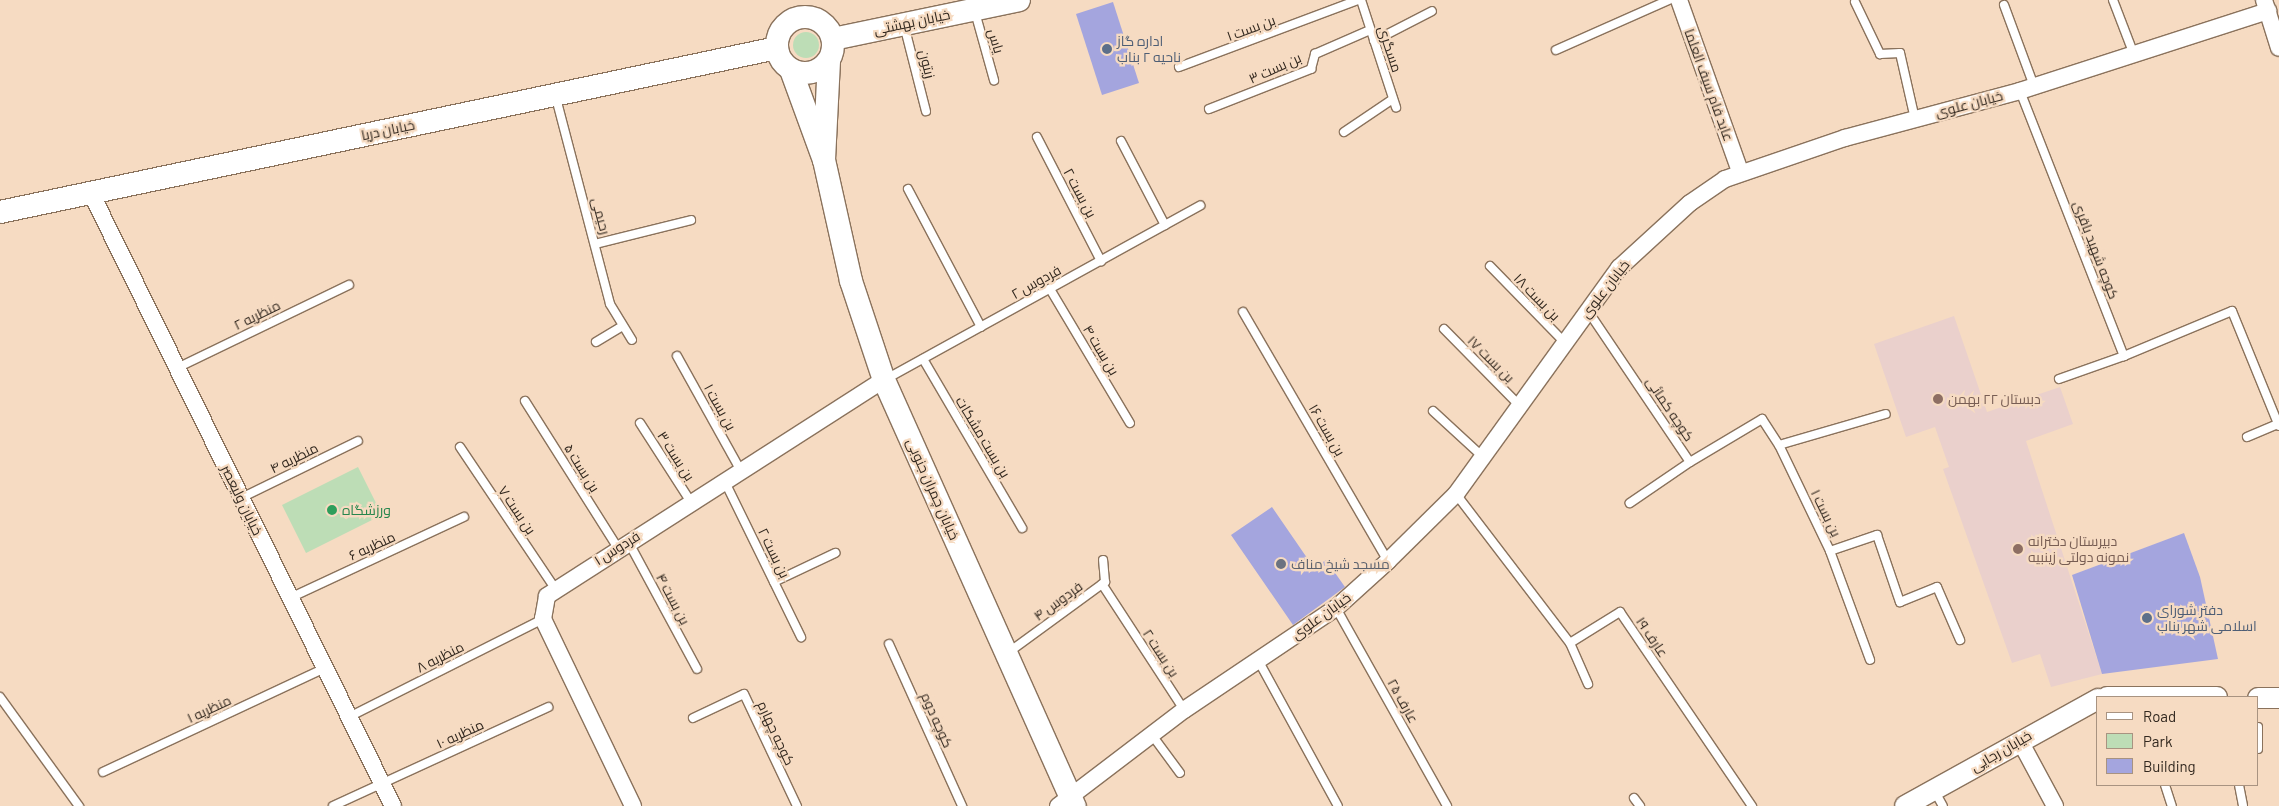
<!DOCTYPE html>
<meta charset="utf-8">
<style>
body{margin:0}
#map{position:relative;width:2279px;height:806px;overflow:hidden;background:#f6dbc2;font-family:Barlow,Cairo,sans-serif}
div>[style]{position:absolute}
.education>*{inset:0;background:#ead0cc}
.green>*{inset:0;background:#bdddb6}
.round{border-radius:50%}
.building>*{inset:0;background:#a4a5de}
.roads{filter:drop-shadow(1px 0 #8a725c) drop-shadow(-1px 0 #8a725c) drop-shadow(0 1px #8a725c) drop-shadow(0 -1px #8a725c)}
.service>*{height:8px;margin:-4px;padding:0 4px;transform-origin:4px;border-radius:4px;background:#fff}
.minor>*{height:16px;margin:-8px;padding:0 8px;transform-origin:8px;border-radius:8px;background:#fff}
.tertiary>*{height:20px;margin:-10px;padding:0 10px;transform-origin:10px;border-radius:10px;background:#fff}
.secondary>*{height:22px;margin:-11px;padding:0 11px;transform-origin:11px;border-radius:11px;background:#fff}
.secondary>.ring{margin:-11px;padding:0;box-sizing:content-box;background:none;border:22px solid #fff;border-radius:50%}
.dots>*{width:14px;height:14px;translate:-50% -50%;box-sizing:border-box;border:2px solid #f6dbc2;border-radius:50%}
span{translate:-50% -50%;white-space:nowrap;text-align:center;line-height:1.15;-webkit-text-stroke:4.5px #f6dbc2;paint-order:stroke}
.street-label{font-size:14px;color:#32281f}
.service-label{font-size:14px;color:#4e5e75}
.left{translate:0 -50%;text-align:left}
.education-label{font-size:14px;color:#785e54}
.leisure-label{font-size:14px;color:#27864d}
.worship-label{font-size:14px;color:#5b616d}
.legend{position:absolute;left:2096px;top:696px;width:162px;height:90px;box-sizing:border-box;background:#f6dbc2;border:1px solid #a89381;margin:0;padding:6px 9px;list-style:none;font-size:15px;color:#32281f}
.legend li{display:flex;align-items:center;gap:10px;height:25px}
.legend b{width:25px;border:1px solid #a89381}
</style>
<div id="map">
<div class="education">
<div style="clip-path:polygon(1954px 316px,1987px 412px,2060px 387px,2073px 424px,2026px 441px,2102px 674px,2051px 687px,2040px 654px,2012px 663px,1943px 469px,1949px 467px,1935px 427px,1906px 437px,1874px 344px)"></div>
</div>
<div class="green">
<div class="round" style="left:793px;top:32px;width:26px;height:26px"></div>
<div style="clip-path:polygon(358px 467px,382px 515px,306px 553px,282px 505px)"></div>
</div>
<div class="building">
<div style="clip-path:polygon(1113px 2px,1139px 83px,1102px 95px,1076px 14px)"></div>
<div style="clip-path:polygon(1272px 507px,1314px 568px,1326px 560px,1345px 587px,1293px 625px,1231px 535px)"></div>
<div style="clip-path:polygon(2184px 533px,2200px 577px,2218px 659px,2102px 674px,2072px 575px)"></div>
</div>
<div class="roads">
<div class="service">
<div style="left:1361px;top:0;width:113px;rotate:71.9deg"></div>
<div style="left:2113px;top:0;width:56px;rotate:69deg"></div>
<div style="left:1855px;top:2px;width:58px;rotate:64.3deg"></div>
<div style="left:1880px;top:54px;width:20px;rotate:-3deg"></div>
<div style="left:1900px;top:53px;width:68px;rotate:77.2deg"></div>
<div style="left:2004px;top:5px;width:86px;rotate:69.7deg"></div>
<div style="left:975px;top:12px;width:71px;rotate:74.4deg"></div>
<div style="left:904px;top:25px;width:89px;rotate:75.7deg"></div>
<div style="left:1374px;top:41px;width:65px;rotate:-27.3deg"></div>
<div style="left:1556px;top:50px;width:124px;rotate:-23.9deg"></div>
<div style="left:1179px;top:67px;width:191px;rotate:-20.5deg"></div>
<div style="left:2020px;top:91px;width:285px;rotate:68.6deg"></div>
<div style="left:2124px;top:356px;width:69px;rotate:160.5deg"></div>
<div style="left:556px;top:98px;width:213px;rotate:75.3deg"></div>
<div style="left:610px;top:304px;width:42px;rotate:58.6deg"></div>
<div style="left:1209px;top:109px;width:110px;rotate:-21.4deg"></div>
<div style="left:1311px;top:69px;width:16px;rotate:-75deg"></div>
<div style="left:1315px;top:54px;width:60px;rotate:-23.6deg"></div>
<div style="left:1344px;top:132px;width:59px;rotate:-34deg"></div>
<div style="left:1037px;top:137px;width:140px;rotate:62.7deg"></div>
<div style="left:1121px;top:141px;width:95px;rotate:62.4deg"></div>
<div style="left:908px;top:189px;width:156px;rotate:62.1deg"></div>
<div style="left:595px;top:244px;width:99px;rotate:-14deg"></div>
<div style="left:1490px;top:266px;width:109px;rotate:45.7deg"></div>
<div style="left:1050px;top:289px;width:156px;rotate:59.2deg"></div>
<div style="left:1588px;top:311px;width:182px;rotate:56deg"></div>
<div style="left:1690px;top:462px;width:73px;rotate:145.7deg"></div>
<div style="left:1243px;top:312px;width:288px;rotate:59.8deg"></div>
<div style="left:1444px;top:329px;width:108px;rotate:45.4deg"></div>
<div style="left:596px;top:342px;width:31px;rotate:-31deg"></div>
<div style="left:677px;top:356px;width:132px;rotate:60.9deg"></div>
<div style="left:2124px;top:356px;width:117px;rotate:-22.6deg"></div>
<div style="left:2232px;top:311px;width:124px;rotate:67.8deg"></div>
<div style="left:923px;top:359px;width:196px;rotate:59.6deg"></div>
<div style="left:177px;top:368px;width:191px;rotate:-25.8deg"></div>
<div style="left:886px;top:379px;width:359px;rotate:-28.9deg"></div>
<div style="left:525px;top:401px;width:174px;rotate:57.7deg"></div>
<div style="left:1433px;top:411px;width:67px;rotate:42.6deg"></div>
<div style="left:640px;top:423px;width:94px;rotate:57.2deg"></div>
<div style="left:2247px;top:437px;width:34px;rotate:-23deg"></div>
<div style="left:1779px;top:445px;width:111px;rotate:-16.2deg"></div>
<div style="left:460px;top:447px;width:169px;rotate:56.1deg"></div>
<div style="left:1690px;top:462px;width:84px;rotate:-30.8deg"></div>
<div style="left:1762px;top:419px;width:31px;rotate:57deg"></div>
<div style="left:1779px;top:445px;width:118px;rotate:64.3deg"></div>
<div style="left:1830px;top:551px;width:50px;rotate:-18.8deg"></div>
<div style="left:1877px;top:535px;width:71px;rotate:71.1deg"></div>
<div style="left:1900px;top:602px;width:40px;rotate:-22deg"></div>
<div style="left:1937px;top:587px;width:58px;rotate:66.5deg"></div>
<div style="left:725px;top:482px;width:173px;rotate:63.9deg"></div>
<div style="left:1456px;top:494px;width:188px;rotate:52.6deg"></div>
<div style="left:1570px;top:643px;width:45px;rotate:66.3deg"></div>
<div style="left:241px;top:498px;width:130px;rotate:-26deg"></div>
<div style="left:629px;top:543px;width:143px;rotate:61.6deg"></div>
<div style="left:1830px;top:551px;width:116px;rotate:69.8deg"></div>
<div style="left:774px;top:582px;width:68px;rotate:-25.4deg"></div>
<div style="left:1102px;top:584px;width:150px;rotate:56.9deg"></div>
<div style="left:290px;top:598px;width:192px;rotate:-25deg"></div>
<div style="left:1336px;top:608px;width:227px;rotate:60.7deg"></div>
<div style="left:1570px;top:643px;width:59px;rotate:-31.8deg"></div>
<div style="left:1620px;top:612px;width:235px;rotate:55.8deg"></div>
<div style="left:889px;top:644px;width:178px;rotate:65.7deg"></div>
<div style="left:1009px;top:652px;width:119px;rotate:-36.1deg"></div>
<div style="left:1105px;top:582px;width:22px;rotate:-95deg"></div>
<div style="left:1258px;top:660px;width:166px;rotate:61.3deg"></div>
<div style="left:0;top:697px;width:135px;rotate:54.1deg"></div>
<div style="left:349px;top:717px;width:217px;rotate:-26.8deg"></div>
<div style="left:693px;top:718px;width:56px;rotate:-25.2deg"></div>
<div style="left:744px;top:694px;width:124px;rotate:64.7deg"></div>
<div style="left:2258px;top:727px;width:22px;rotate:90deg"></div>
<div style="left:1152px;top:735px;width:47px;rotate:53.6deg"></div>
<div style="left:103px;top:772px;width:245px;rotate:-25.1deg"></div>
<div style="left:2165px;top:785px;width:22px;rotate:72deg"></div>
<div style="left:2239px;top:785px;width:21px;rotate:79deg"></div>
<div style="left:1934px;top:790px;width:18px;rotate:61deg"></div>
<div style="left:1634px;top:798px;width:10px;rotate:53deg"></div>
<div style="left:333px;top:806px;width:237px;rotate:-24.7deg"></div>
</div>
<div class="minor">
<div style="left:1679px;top:0;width:182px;rotate:70.4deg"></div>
<div style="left:2264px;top:0;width:50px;rotate:72.6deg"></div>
<div style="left:91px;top:193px;width:683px;rotate:63.77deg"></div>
<div style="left:2020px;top:741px;width:74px;rotate:61.7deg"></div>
<div style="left:633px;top:806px;width:208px;rotate:-115.7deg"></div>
<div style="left:543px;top:619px;width:23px;rotate:-80deg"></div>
<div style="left:547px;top:596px;width:400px;rotate:-32.7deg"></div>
<div style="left:1058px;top:806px;width:158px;rotate:-37.3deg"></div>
<div style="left:1184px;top:710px;width:183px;rotate:-33.9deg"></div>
<div style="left:1336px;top:608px;width:70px;rotate:-42.1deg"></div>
<div style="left:1388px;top:561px;width:95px;rotate:-44.6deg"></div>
<div style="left:1456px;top:494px;width:279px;rotate:-54.2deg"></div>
<div style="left:1619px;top:268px;width:96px;rotate:-42.5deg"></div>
<div style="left:1690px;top:203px;width:42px;rotate:-34.4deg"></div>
<div style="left:1725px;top:179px;width:127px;rotate:-18.9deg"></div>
<div style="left:1845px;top:138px;width:181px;rotate:-15deg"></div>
<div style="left:2020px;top:91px;width:261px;rotate:-17.9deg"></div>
</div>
<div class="tertiary">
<div style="left:2107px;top:697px;width:110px"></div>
<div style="left:2258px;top:698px;width:21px"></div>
<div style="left:1905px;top:806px;width:221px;rotate:-29deg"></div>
</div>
<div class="secondary">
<div class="ring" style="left:777px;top:17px;width:34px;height:34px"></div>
<div style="left:833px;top:39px;width:190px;rotate:-11.8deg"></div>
<div style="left:791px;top:70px;width:96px;rotate:69.9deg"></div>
<div style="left:824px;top:160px;width:99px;rotate:-87.1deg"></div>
<div style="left:824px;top:160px;width:124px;rotate:77.4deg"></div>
<div style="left:851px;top:281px;width:104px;rotate:71.6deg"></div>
<div style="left:884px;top:380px;width:467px;rotate:65.9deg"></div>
<div style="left:0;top:212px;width:794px;rotate:-11.92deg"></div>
</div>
</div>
<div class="dots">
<div style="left:1107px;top:49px;background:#5c6f8a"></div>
<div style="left:1938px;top:399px;background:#8d6e63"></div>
<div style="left:332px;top:510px;background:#2e9e5b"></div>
<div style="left:2018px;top:549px;background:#8d6e63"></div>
<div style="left:1281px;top:564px;background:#6b7280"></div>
<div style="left:2147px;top:618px;background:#5c6f8a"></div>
</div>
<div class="street-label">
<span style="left:912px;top:22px;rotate:-12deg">خیابان بهشتی</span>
<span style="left:1251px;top:28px;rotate:-20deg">بن بست ۱</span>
<span style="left:996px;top:41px;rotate:74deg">یاس</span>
<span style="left:1390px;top:49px;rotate:72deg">مسگری</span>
<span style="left:927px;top:64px;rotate:76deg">زیتون</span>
<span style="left:1275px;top:68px;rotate:-24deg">بن بست ۳</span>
<span style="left:1709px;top:85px;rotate:70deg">عابد فام سیف العلما</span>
<span style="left:1969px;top:104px;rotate:-15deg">خیابان علوی</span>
<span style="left:388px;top:130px;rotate:-12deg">خیابان دریا</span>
<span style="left:1080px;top:193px;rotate:62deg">بن بست ۲</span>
<span style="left:601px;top:216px;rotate:75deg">رحیمی</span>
<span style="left:2096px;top:250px;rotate:69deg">کوچه شهید باقری</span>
<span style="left:1036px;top:282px;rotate:-29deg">فردوس ۲</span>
<span style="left:1605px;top:289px;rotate:-52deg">خیابان علوی</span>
<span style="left:1537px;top:297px;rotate:46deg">بن بست ۱۸</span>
<span style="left:257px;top:315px;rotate:-26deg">منظریه ۲</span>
<span style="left:1101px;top:350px;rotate:59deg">بن بست ۴</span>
<span style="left:1491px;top:359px;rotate:45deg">بن بست ۱۷</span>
<span style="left:720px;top:407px;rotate:61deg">بن بست ۱</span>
<span style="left:1670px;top:409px;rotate:56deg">کوچه کمائی</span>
<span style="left:1327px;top:430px;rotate:60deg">بن بست ۱۶</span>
<span style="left:983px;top:437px;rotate:59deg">بن بست مشکات</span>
<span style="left:676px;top:456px;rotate:57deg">بن بست ۳</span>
<span style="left:294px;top:458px;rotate:-26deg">منظریه ۴</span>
<span style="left:582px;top:468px;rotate:58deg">بن بست ۵</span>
<span style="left:933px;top:489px;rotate:66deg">خیابان چمران جنوبی</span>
<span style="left:242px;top:500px;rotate:64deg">خیابان ولیعصر</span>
<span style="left:517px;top:510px;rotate:56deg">بن بست ۷</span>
<span style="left:1826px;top:513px;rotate:64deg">بن بست ۱</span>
<span style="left:372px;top:546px;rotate:-25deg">منظریه ۶</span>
<span style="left:617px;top:548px;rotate:-32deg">فردوس ۱</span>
<span style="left:774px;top:553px;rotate:64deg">بن بست ۲</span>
<span style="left:673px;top:599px;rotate:62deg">بن بست ۴</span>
<span style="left:1058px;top:601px;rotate:-36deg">فردوس ۴</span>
<span style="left:1321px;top:616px;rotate:-36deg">خیابان علوی</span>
<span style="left:1652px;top:637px;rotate:56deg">عارف ۱۹</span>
<span style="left:1161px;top:653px;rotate:57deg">بن بست ۲</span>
<span style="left:440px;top:657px;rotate:-27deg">منظریه ۸</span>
<span style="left:1403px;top:701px;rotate:61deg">عارف ۲۵</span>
<span style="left:209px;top:709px;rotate:-25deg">منظریه ۱</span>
<span style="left:937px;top:720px;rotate:66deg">کوچه دوم</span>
<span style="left:776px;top:733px;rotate:65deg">کوچه چهارم</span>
<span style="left:460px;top:734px;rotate:-25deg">منظریه ۱۰</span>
<span style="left:2001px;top:751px;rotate:-30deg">خیابان رجایی</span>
</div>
<div class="service-label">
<span class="left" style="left:1117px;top:49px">اداره گاز<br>ناحیه ۲ بناب</span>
<span class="left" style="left:2157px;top:618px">دفتر شورای<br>اسلامی شهر بناب</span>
</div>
<div class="education-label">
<span class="left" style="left:1948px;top:399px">دبستان ۲۲ بهمن</span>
<span class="left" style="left:2028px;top:549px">دبیرستان دخترانه<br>نمونه دولتی زینبیه</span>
</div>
<div class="leisure-label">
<span class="left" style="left:342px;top:510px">ورزشگاه</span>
</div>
<div class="worship-label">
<span class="left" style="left:1291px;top:564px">مسجد شیخ مناف</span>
</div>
<ul class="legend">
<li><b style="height:6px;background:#fff"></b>Road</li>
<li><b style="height:14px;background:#bdddb6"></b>Park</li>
<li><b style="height:14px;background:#a4a5de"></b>Building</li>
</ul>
</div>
